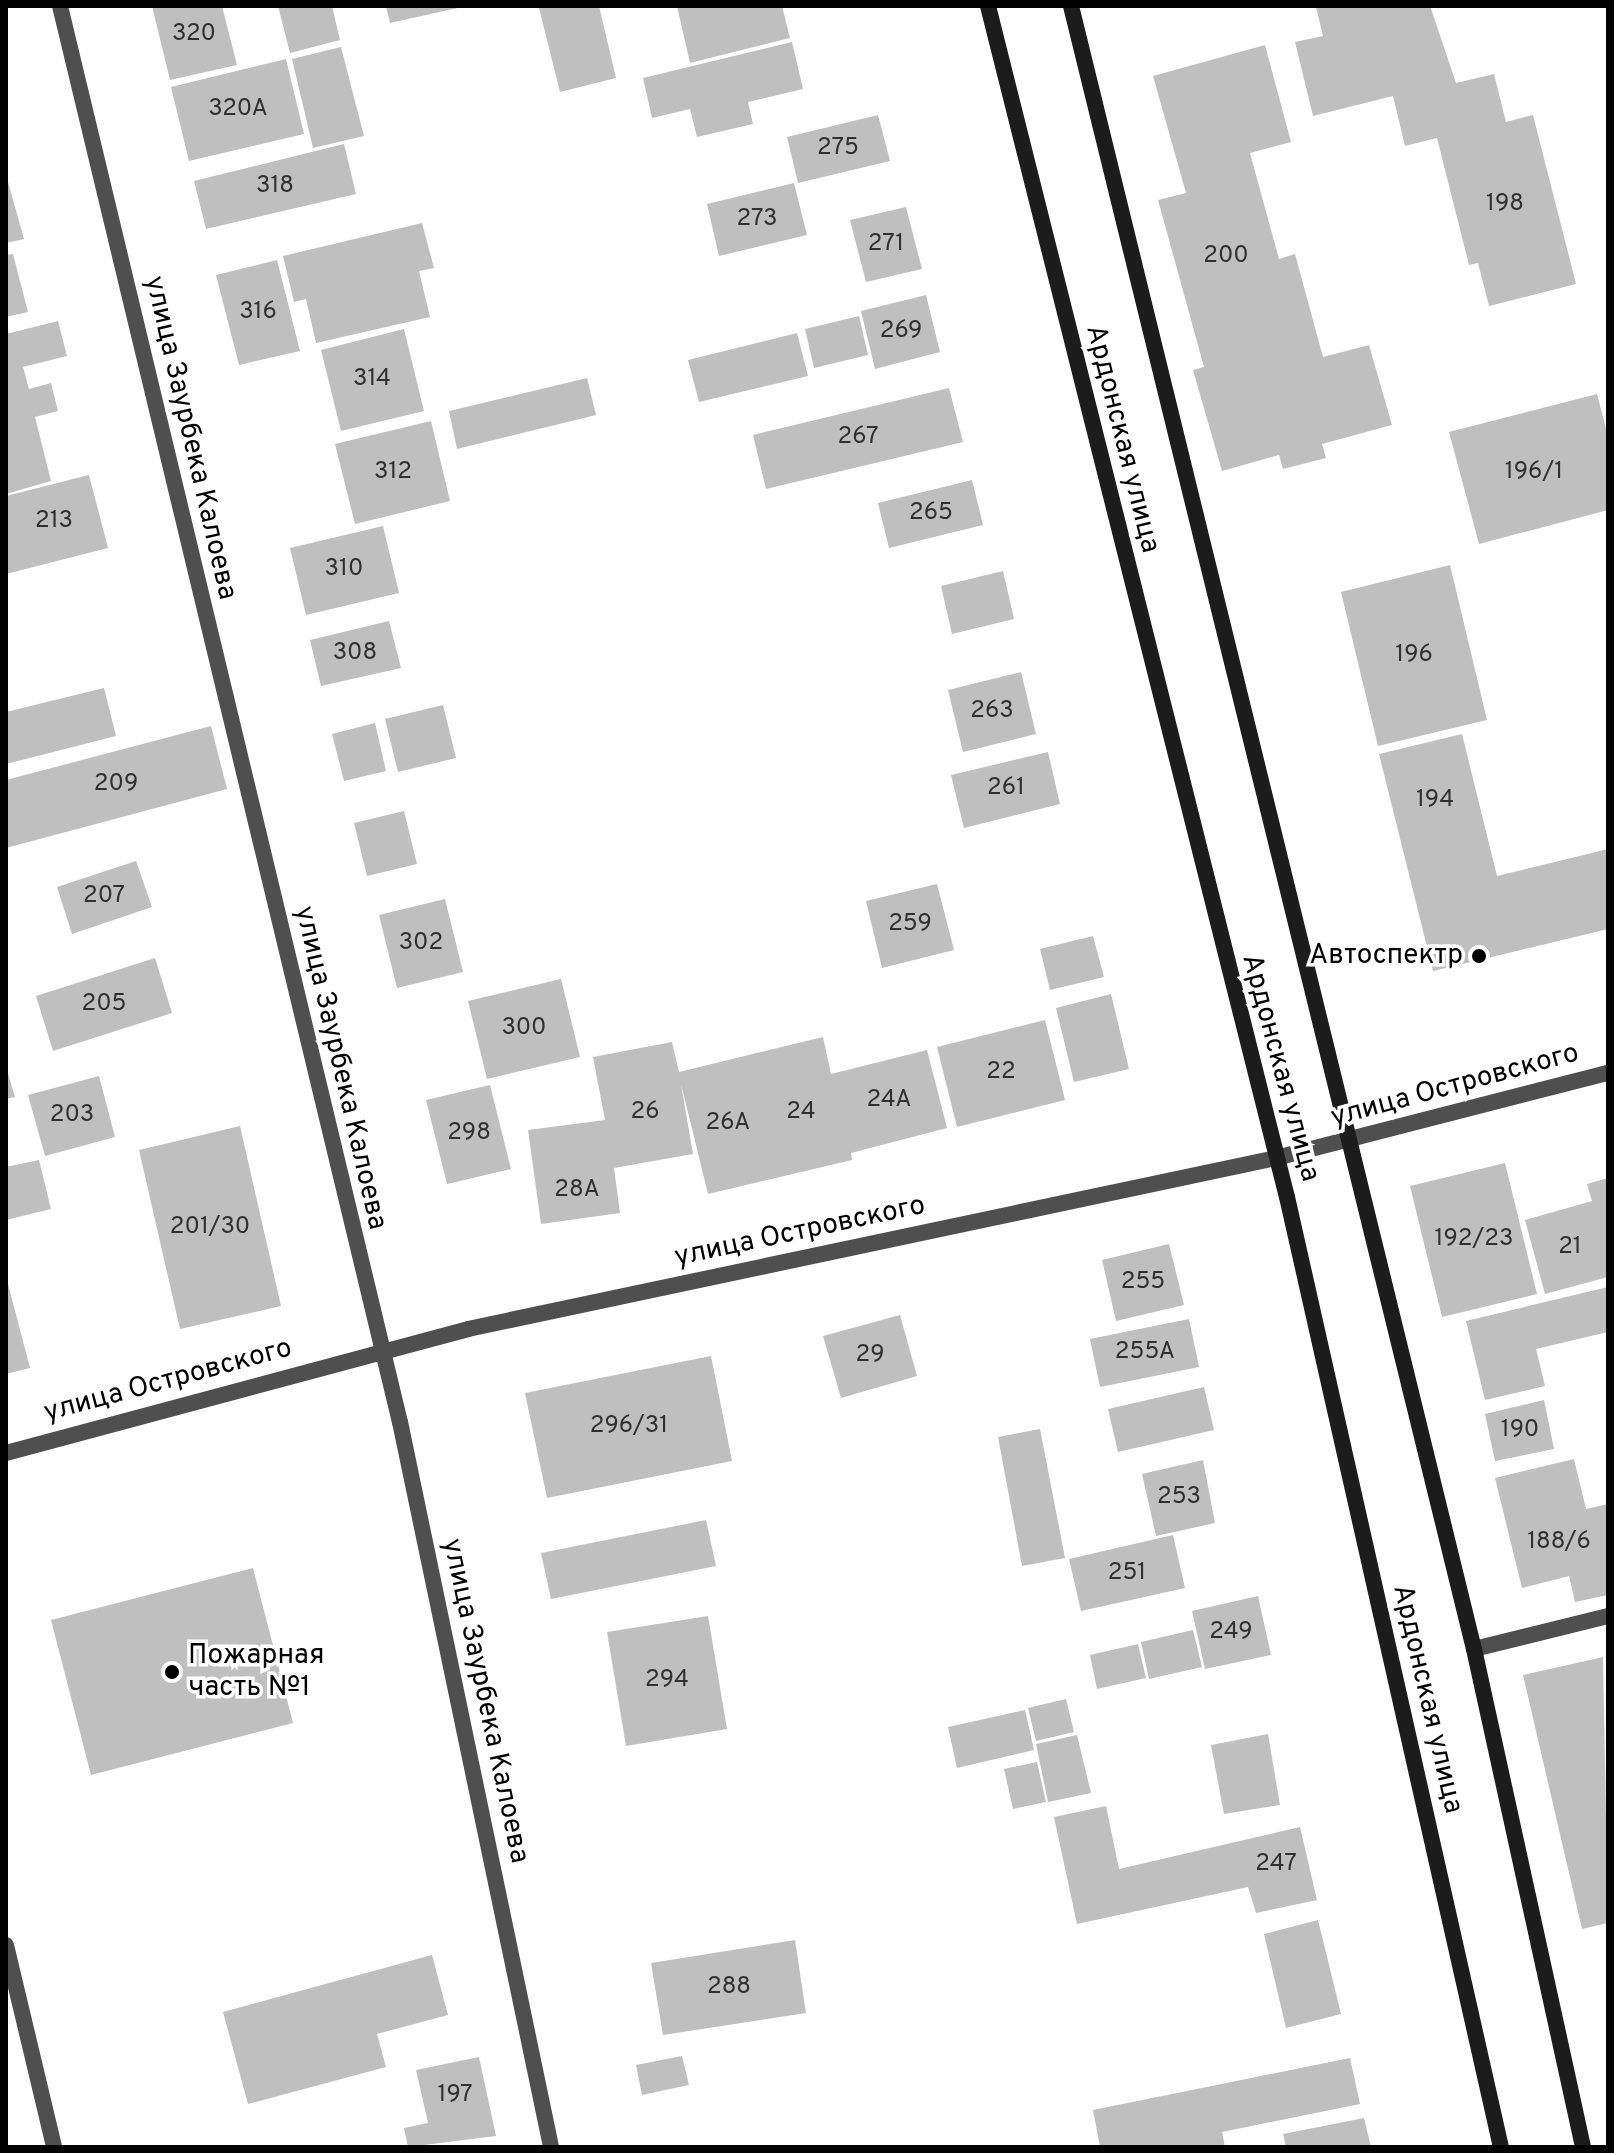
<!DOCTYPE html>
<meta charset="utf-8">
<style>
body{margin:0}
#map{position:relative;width:1614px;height:2153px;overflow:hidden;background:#fff;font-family:Overpass,sans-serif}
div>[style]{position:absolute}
.building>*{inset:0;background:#bfbfbf}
.street>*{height:16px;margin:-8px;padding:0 8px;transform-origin:8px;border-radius:8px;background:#4f4f4f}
.secondary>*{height:16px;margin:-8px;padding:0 8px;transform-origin:8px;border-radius:8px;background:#1c1c1c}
.dots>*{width:22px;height:22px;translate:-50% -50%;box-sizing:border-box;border:4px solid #fff;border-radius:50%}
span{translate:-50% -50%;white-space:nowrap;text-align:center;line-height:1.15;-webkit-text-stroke:7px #fff;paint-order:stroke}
.number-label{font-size:24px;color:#303030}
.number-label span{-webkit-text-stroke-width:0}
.street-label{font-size:28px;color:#000}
.poi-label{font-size:28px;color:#000}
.right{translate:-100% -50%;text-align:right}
.left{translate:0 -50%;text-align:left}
.frame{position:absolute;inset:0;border:8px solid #000;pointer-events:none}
</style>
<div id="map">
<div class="building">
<div style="clip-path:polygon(152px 6px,222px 6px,237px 65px,170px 80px)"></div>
<div style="clip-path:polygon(278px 6px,332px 6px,340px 40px,290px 53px)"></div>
<div style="clip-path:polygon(386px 6px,461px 6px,462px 7px,390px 23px)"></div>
<div style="clip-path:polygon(599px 6px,616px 78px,560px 92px,539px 8px)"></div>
<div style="clip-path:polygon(677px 6px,782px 6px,790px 38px,690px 63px)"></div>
<div style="clip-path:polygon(1430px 6px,1456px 83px,1494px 74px,1506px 122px,1533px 115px,1576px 284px,1489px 306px,1478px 263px,1469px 265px,1437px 138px,1405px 146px,1393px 96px,1313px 116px,1295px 42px,1323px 36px,1316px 7px)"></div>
<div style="clip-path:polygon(792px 42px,803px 89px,748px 102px,753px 124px,697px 137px,690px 109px,652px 118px,643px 78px)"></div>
<div style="clip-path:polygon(1265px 45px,1291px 142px,1250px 153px,1279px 259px,1295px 254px,1323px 357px,1369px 345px,1392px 425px,1322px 444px,1326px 458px,1283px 469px,1279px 455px,1222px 471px,1193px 370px,1204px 367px,1158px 200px,1186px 193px,1153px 76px)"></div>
<div style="clip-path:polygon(341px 47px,364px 136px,313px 148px,292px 59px)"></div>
<div style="clip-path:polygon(286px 59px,304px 134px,189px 161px,171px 87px)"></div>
<div style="clip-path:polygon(878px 115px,890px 161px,798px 183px,787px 137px)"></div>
<div style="clip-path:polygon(344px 144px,356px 194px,206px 229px,194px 181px)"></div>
<div style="clip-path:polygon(6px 175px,24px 239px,6px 243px)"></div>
<div style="clip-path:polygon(794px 183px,807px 235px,719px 256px,707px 204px)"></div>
<div style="clip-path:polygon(906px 207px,922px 269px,866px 282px,850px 220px)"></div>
<div style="clip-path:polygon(422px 223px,434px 268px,419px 271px,430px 317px,316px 343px,306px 299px,294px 302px,283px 256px)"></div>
<div style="clip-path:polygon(13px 254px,28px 312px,6px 317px,6px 255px)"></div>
<div style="clip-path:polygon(277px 260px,300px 351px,239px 365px,216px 275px)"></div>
<div style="clip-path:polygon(926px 295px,940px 352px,875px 369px,861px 311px)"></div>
<div style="clip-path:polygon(859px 316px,868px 355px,814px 368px,805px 329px)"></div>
<div style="clip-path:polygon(58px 321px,67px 356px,23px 367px,29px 389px,51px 383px,58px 411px,35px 417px,51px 481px,6px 494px,6px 334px)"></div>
<div style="clip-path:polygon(404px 329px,424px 411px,341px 431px,321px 350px)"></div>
<div style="clip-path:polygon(797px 333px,808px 376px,699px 402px,688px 360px)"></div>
<div style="clip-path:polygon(587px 378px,596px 415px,457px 449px,449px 411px)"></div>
<div style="clip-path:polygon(949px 388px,963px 442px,766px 489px,753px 435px)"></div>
<div style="clip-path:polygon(1597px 394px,1608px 436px,1608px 510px,1479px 544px,1449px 432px)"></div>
<div style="clip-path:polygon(431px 421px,450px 501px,355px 524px,335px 444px)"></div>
<div style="clip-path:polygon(89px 475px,108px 548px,6px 574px,6px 496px)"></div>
<div style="clip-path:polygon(972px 480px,983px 525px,889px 548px,878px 503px)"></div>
<div style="clip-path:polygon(383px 526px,399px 593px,306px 615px,290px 548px)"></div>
<div style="clip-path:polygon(1450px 565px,1487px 720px,1378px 746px,1341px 592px)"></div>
<div style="clip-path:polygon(1003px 571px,1014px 619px,952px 634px,941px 586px)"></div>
<div style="clip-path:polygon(389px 621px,401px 668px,321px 686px,310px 640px)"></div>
<div style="clip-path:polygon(1021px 672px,1036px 734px,963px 752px,948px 690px)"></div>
<div style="clip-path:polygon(104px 688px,116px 736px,6px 764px,6px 712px)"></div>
<div style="clip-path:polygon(443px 705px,456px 758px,398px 772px,385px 719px)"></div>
<div style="clip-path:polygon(375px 723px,386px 771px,344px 781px,332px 734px)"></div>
<div style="clip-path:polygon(211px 726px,227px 789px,6px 848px,6px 780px)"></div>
<div style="clip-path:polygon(1462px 734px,1497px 876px,1608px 849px,1608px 929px,1433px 971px,1379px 754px)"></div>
<div style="clip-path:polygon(1048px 752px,1060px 804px,964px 828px,951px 775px)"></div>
<div style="clip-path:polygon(404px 811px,417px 864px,367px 876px,354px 823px)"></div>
<div style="clip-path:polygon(136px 861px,152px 907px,72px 934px,57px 887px)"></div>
<div style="clip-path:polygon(937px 884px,954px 950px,882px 968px,866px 901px)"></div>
<div style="clip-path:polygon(445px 899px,463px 972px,397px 988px,379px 915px)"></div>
<div style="clip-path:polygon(1093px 936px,1104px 977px,1050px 990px,1040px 949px)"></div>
<div style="clip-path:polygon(155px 958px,172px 1013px,53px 1051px,36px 996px)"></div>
<div style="clip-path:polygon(561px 979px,580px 1057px,487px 1079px,468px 1001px)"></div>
<div style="clip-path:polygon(1111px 994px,1129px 1069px,1074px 1082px,1056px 1008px)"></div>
<div style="clip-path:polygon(1045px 1020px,1065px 1100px,957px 1127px,937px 1047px)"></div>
<div style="clip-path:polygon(823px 1037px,831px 1074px,927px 1050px,947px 1128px,851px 1153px,852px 1160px,708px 1194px,681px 1084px,693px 1154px,614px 1168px,620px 1213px,541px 1224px,528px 1130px,605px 1120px,593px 1057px,672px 1042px,679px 1072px)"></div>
<div style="clip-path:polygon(6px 1067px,15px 1097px,6px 1099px)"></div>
<div style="clip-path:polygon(99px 1076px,115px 1137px,45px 1156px,28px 1095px)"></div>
<div style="clip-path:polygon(490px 1085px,511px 1169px,447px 1184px,426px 1100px)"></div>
<div style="clip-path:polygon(240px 1126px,281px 1306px,180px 1329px,139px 1150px)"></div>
<div style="clip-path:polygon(39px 1160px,51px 1209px,6px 1220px,6px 1167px)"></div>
<div style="clip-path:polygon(1505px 1163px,1537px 1294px,1442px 1317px,1410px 1186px)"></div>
<div style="clip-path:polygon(1608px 1178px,1608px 1277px,1545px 1294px,1525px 1220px,1592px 1201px,1587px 1184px)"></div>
<div style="clip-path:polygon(1169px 1244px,1184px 1305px,1116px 1321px,1102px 1260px)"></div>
<div style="clip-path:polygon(8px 1284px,30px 1368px,6px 1374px,6px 1285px)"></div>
<div style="clip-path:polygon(1608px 1287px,1608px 1332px,1536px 1349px,1545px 1386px,1485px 1400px,1466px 1321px)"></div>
<div style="clip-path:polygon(900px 1315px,917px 1376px,841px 1398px,823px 1336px)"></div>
<div style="clip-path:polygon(1189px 1319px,1199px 1367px,1100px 1387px,1090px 1339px)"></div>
<div style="clip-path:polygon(711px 1356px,732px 1461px,547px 1498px,525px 1393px)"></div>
<div style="clip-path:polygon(1204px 1387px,1214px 1430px,1118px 1452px,1108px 1409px)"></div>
<div style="clip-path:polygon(1544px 1400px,1554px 1449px,1495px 1461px,1485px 1414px)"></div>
<div style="clip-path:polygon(1040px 1429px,1065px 1558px,1022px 1566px,998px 1437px)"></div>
<div style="clip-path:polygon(1574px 1459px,1586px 1509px,1608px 1504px,1608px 1595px,1575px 1602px,1569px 1576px,1522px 1588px,1495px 1478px)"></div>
<div style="clip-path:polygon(1203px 1460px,1215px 1523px,1156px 1536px,1142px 1474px)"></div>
<div style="clip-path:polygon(706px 1520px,716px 1566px,551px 1599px,541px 1553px)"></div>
<div style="clip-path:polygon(1173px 1535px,1185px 1588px,1081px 1611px,1069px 1559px)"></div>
<div style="clip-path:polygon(253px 1568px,293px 1723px,91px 1775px,51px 1620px)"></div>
<div style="clip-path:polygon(1258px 1596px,1271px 1655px,1205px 1669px,1192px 1611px)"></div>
<div style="clip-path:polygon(708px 1616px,727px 1729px,626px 1746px,607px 1632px)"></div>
<div style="clip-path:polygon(1193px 1630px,1202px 1667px,1149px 1679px,1141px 1642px)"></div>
<div style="clip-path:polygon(1138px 1644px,1146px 1678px,1097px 1689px,1090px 1655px)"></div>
<div style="clip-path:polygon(1603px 1657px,1608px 1923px,1582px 1929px,1523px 1675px)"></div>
<div style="clip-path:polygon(1066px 1699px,1074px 1732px,1036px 1741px,1028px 1708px)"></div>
<div style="clip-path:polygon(1025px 1710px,1034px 1750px,957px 1768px,948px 1727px)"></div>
<div style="clip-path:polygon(1268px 1734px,1280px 1805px,1224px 1814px,1211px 1745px)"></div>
<div style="clip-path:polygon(1077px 1735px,1091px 1793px,1048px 1802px,1036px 1744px)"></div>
<div style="clip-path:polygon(1037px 1762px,1046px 1802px,1013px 1809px,1004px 1769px)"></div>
<div style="clip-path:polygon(1106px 1806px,1119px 1869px,1300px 1827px,1317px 1900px,1256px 1913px,1248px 1887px,1077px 1924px,1054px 1817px)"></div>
<div style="clip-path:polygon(1318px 1920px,1341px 2014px,1286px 2028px,1264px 1934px)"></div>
<div style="clip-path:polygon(795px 1940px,806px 2013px,663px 2035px,651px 1963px)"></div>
<div style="clip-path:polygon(432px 1955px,448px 2015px,377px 2034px,386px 2067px,248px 2104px,223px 2012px)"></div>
<div style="clip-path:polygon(682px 2056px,689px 2085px,642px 2095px,636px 2065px)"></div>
<div style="clip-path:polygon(479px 2057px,496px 2136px,408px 2147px,404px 2128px,428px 2123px,416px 2070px)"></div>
<div style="clip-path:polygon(1350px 2058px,1360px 2104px,1222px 2132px,1225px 2147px,1100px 2147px,1093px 2110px)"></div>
<div style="clip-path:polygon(1364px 2118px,1371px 2147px,1286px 2147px,1283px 2134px)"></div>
</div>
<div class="street">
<div style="left:60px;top:6px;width:1456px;rotate:76.5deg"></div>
<div style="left:400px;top:1422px;width:741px;rotate:78.23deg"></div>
<div style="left:6px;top:1453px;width:478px;rotate:-15deg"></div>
<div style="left:468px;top:1329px;width:826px;rotate:-11.95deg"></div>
<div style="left:1276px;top:1158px;width:343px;rotate:-14.4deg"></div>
<div style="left:1474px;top:1649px;width:138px;rotate:-13.8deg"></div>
<div style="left:6px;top:1945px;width:208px;rotate:76.6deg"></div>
</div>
<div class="secondary">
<div style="left:988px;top:6px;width:1228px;rotate:75.91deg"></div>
<div style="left:1287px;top:1197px;width:974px;rotate:77.31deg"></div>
<div style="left:1071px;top:6px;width:1692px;rotate:76.22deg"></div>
<div style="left:1474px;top:1649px;width:510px;rotate:77.65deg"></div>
</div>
<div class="dots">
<div style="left:1479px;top:956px;background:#000"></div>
<div style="left:172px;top:1672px;background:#000"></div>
</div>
<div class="number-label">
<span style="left:194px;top:35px">320</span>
<span style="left:238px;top:110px">320А</span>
<span style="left:838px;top:149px">275</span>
<span style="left:275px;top:187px">318</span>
<span style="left:1505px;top:205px">198</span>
<span style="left:757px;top:220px">273</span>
<span style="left:886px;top:245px">271</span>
<span style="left:1226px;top:257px">200</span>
<span style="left:258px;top:313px">316</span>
<span style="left:901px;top:332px">269</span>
<span style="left:372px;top:380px">314</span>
<span style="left:858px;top:438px">267</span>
<span style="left:393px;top:473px">312</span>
<span style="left:1534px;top:473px">196/1</span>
<span style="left:931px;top:514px">265</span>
<span style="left:54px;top:522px">213</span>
<span style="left:344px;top:570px">310</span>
<span style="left:355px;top:654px">308</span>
<span style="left:1414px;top:656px">196</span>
<span style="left:992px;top:712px">263</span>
<span style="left:116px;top:785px">209</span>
<span style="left:1006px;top:789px">261</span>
<span style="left:1435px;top:801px">194</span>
<span style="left:104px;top:897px">207</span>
<span style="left:910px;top:925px">259</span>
<span style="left:421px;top:944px">302</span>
<span style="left:104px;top:1005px">205</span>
<span style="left:524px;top:1029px">300</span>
<span style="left:1001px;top:1073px">22</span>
<span style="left:889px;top:1101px">24А</span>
<span style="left:645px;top:1113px">26</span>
<span style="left:801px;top:1113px">24</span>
<span style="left:72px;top:1116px">203</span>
<span style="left:728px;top:1124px">26А</span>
<span style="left:469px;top:1134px">298</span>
<span style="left:577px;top:1191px">28А</span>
<span style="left:210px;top:1228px">201/30</span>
<span style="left:1474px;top:1240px">192/23</span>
<span style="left:1570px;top:1248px">21</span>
<span style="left:1143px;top:1283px">255</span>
<span style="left:1145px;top:1353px">255А</span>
<span style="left:870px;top:1356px">29</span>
<span style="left:629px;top:1427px">296/31</span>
<span style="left:1520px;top:1431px">190</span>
<span style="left:1179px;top:1498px">253</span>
<span style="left:1559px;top:1543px">188/6</span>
<span style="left:1127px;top:1574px">251</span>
<span style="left:1231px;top:1633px">249</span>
<span style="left:667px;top:1681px">294</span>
<span style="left:1276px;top:1865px">247</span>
<span style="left:729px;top:1988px">288</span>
<span style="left:455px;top:2096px">197</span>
</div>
<div class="street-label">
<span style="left:190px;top:438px;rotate:77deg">улица Заурбека Калоева</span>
<span style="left:1122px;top:439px;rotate:76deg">Ардонская улица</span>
<span style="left:340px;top:1068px;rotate:77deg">улица Заурбека Калоева</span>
<span style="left:1280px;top:1068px;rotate:75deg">Ардонская улица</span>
<span style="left:1455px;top:1086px;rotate:-15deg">улица Островского</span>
<span style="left:800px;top:1232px;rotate:-12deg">улица Островского</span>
<span style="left:168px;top:1381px;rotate:-15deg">улица Островского</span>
<span style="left:1427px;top:1699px;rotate:77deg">Ардонская улица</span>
<span style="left:485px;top:1701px;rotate:78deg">улица Заурбека Калоева</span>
</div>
<div class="poi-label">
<span class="right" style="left:1463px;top:956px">Автоспектр</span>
<span class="left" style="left:188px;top:1672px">Пожарная<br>часть №1</span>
</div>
<div class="frame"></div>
</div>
